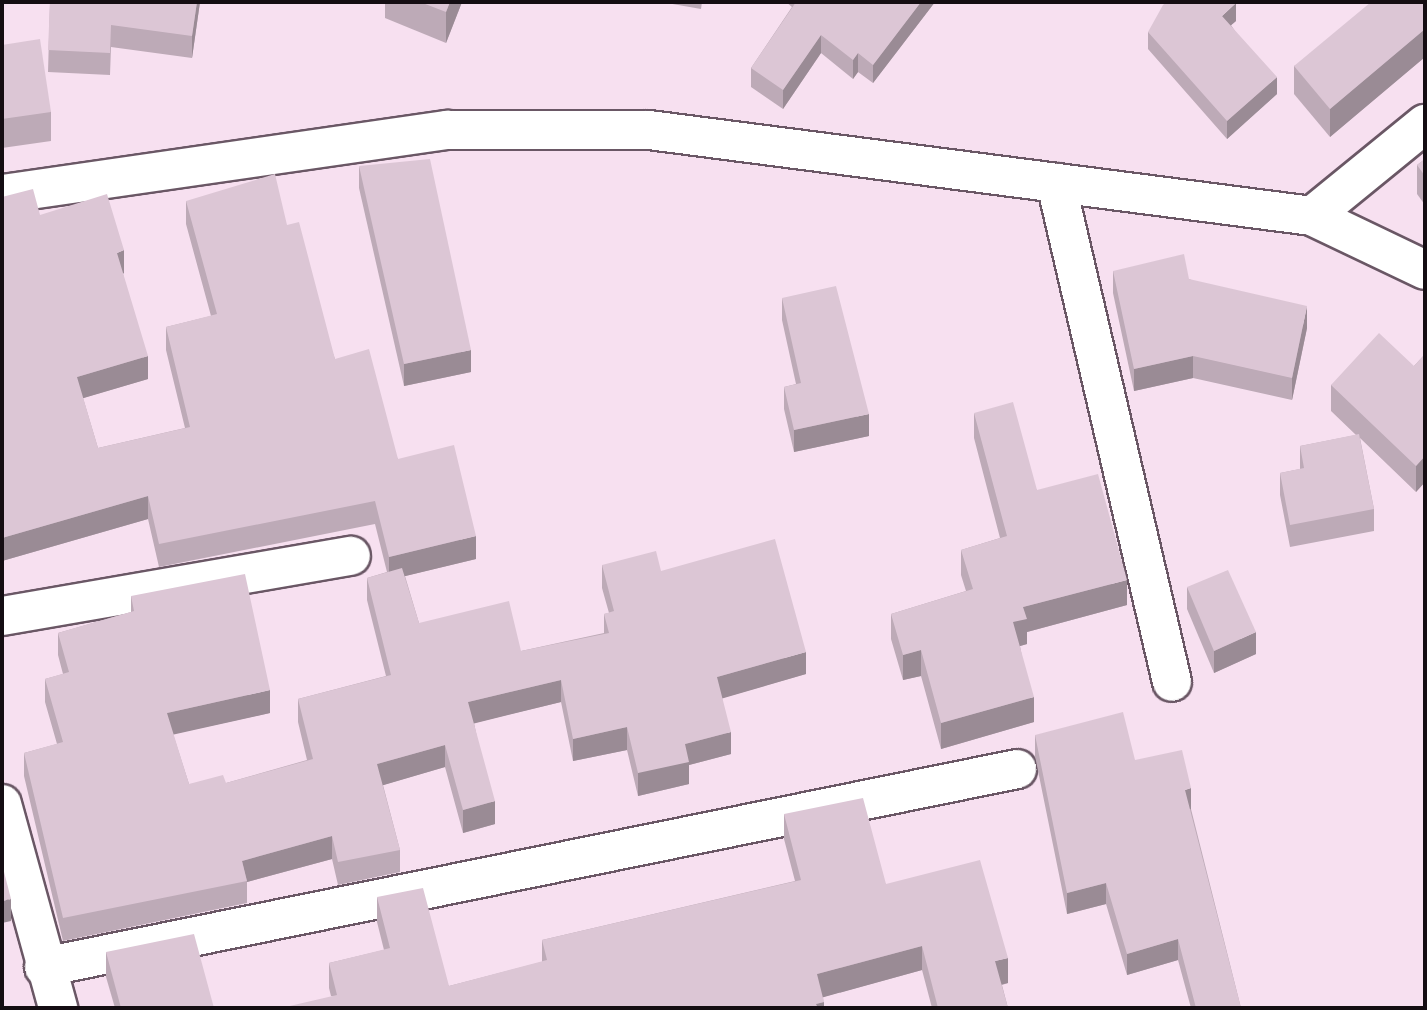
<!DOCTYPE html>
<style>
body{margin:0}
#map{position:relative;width:1427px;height:1010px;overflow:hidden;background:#f7e0f0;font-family:"DM Sans",sans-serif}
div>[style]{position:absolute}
.roads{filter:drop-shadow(2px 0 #6a5765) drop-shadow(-2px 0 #6a5765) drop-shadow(0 2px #6a5765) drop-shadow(0 -2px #6a5765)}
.street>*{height:38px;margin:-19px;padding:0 19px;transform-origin:19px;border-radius:19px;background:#fff}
.wall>*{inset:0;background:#bdaab7}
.shaded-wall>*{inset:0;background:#9a8b95}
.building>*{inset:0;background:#dcc6d5}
span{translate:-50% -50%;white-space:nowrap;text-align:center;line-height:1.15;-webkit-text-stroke:7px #fff;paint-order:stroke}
.frame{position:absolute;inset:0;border:4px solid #140d12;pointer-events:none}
</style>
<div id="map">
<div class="roads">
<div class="street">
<div style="left:1056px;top:183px;width:512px;rotate:76.91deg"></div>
<div style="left:2px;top:194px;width:450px;rotate:-8.2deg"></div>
<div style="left:447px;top:130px;width:202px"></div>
<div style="left:649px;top:130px;width:669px;rotate:7.39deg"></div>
<div style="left:1312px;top:216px;width:125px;rotate:25.5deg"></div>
<div style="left:1312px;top:216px;width:146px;rotate:-39.2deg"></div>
<div style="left:2px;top:616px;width:354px;rotate:-9.8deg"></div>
<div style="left:2px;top:804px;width:212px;rotate:74.6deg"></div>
<div style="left:44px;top:967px;width:993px;rotate:-11.5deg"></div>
</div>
</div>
<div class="wall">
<div style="clip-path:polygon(50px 2px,200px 2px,192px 58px,111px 47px,110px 75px,48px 72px)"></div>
<div style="clip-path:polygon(385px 2px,462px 2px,446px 43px,385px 18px)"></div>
<div style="clip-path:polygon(661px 2px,702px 2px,701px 9px)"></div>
<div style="clip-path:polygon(786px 2px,935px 2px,873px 83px,858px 72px,853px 79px,821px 53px,783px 109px,751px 87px,751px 68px,792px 7px)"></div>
<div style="clip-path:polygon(1425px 2px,1425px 57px,1330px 137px,1294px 94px,1294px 66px)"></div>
<div style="clip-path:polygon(1236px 21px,1231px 25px,1277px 94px,1227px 139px,1148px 49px,1148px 32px)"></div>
<div style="clip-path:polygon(2px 45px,51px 112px,51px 141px,2px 148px)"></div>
<div style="clip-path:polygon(1425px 159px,1425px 205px,1417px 194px,1417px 165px)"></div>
<div style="clip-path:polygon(359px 166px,471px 372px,404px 386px,359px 188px)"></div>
<div style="clip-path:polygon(186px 201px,287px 225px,335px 359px,398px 459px,476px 559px,405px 576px,419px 623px,521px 651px,604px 633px,604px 614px,609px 613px,602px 588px,602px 565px,661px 571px,806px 674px,722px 698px,731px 754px,689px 765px,689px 784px,638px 796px,627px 750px,573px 761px,561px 702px,474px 723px,495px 824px,463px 833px,445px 767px,383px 785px,400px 850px,400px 872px,338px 885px,332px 859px,247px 882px,247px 903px,63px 941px,24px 776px,24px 753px,57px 744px,45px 702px,45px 679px,63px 674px,58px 655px,58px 633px,131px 612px,131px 596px,270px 713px,173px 734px,189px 784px,226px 783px,307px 760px,298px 722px,298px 699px,386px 676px,367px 600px,367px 578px,387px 572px,375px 524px,159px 567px,148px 519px,2px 561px,40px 215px,124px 273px,123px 274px,148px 379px,83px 398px,98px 448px,185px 428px,166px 350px,166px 327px,211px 316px,186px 224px)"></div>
<div style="clip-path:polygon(1113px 271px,1189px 279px,1307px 328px,1292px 400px,1193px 378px,1134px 391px,1113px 293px)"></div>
<div style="clip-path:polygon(782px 298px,869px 436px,794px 452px,784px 409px,784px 387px,796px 384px,782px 320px)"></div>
<div style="clip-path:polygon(1425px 354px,1425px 482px,1416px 492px,1360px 438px,1374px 509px,1374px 531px,1290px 547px,1280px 495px,1280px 473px,1300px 469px,1300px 446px,1356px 435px,1331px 411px,1331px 385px,1414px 366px)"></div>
<div style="clip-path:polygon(974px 413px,1037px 490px,1127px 605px,1027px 632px,1027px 644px,1020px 646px,1034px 722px,941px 749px,921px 676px,903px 680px,891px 639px,891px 614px,966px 591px,961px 575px,961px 550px,1000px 538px,974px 438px)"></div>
<div style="clip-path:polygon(1187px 587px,1256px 654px,1214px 673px,1187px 609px)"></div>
<div style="clip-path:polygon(1035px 735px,1135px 760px,1191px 809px,1241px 1008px,1191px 1008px,1178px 960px,1127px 975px,1106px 904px,1067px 914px,1035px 756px)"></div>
<div style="clip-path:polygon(784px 814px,886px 884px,1008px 983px,1002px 985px,1008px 1008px,932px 1008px,922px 970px,823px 997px,824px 1008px,331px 996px,329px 988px,329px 963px,384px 950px,377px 922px,377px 897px,449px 986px,542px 962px,542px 940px,795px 881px,784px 839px)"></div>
<div style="clip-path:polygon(106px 952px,214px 1008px,115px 1008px,106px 977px)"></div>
</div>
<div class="shaded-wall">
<div style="clip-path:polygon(197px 2px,200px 2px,192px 58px,192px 36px)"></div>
<div style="clip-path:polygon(450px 2px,462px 2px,446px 43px,446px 12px)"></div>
<div style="clip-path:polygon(921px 2px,935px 2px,873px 83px,873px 65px)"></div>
<div style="clip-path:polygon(1236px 3px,1236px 21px,1222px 33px,1222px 16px)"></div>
<div style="clip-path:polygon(1425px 29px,1425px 57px,1330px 137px,1330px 109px)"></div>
<div style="clip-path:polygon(821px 35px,821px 53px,783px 109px,783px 90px)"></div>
<div style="clip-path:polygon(858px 53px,858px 72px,853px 79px,853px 60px)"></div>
<div style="clip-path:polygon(1277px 77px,1277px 94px,1227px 139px,1227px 121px)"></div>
<div style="clip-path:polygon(124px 250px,124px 273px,117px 276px,117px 253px)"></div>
<div style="clip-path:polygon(1307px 306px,1307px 328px,1292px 400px,1292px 378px)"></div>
<div style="clip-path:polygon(471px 350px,471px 372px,404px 386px,404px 364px)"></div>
<div style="clip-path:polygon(148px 356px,148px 379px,77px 400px,77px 377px)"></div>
<div style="clip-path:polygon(1193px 356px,1193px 378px,1134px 391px,1134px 369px)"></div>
<div style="clip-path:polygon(869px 414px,869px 436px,794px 452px,794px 430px)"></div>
<div style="clip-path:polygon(1425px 456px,1425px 482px,1416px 492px,1416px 466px)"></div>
<div style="clip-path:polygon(148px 496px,148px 519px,2px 561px,2px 538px)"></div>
<div style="clip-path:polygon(476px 536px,476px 559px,389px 580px,389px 557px)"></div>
<div style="clip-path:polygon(1127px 580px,1127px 605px,1027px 632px,1027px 644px,1013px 648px,1013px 622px,1023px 607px)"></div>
<div style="clip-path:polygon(1256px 632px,1256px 654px,1214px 673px,1214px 651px)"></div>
<div style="clip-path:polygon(921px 650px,921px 676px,903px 680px,903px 655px)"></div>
<div style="clip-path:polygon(806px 652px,806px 674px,717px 700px,717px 677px)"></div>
<div style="clip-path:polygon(561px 680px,561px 702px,468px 725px,468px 702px)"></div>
<div style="clip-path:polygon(270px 690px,270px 713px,167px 736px,167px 713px)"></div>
<div style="clip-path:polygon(1034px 697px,1034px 722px,941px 749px,941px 723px)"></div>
<div style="clip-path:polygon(627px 727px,627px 750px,573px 761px,573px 739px)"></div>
<div style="clip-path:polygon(731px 732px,731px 754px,689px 765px,689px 784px,638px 796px,638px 773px,685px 744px)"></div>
<div style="clip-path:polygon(445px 745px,445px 767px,377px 787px,377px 764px)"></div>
<div style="clip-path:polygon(1191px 788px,1191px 809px,1185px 811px,1185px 790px)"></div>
<div style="clip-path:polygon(495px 801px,495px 824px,463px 833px,463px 810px)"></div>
<div style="clip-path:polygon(332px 836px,332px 859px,247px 882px,242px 861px)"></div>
<div style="clip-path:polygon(1106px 883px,1106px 904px,1067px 914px,1067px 893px)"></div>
<div style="clip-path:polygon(11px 899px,11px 921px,2px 923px,2px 901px)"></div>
<div style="clip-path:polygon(1178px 939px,1178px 960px,1127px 975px,1127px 954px)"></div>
<div style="clip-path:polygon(922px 946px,922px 970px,817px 999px,817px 974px)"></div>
<div style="clip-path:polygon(1008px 958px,1008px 983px,995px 986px,995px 961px)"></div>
<div style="clip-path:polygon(824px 1002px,824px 1008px,816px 1008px,816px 1004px)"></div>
</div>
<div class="building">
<div style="clip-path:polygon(50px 2px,197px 2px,192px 36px,111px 25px,110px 53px,48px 50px)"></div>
<div style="clip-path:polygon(420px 2px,450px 2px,446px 12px)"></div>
<div style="clip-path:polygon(796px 2px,921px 2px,873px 65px,858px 53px,853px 60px,821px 35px,783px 90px,751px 68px)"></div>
<div style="clip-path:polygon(1166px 2px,1234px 2px,1236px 3px,1222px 16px,1277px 77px,1227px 121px,1148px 32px,1163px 5px)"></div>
<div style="clip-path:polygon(1371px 2px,1425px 2px,1425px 29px,1330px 109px,1294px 66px)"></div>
<div style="clip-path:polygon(40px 39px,51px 112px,2px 119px,2px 45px)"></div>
<div style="clip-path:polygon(430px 159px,471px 350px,404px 364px,359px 166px)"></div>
<div style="clip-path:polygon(1425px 159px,1425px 176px,1417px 165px)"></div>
<div style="clip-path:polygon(275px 174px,287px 225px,299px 222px,335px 359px,369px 349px,398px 459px,454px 445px,476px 536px,389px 557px,375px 501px,159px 544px,148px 496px,2px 538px,2px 197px,33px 189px,40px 215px,107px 194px,124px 250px,117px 253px,148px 356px,77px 377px,98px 448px,190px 427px,166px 327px,217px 314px,186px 201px)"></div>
<div style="clip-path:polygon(1184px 254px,1189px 279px,1307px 306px,1292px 378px,1193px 356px,1134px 369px,1113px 271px)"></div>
<div style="clip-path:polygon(836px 286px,869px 414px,794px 430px,784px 387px,801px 383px,782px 298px)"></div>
<div style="clip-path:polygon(1379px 333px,1414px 366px,1425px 354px,1425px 456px,1416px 466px,1331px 385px)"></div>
<div style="clip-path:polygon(1013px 402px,1037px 490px,1098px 474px,1127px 580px,1023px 607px,1027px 619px,1013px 622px,1034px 697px,941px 723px,921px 650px,903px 655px,891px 614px,973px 589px,961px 550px,1007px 536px,974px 413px)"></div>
<div style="clip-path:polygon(1359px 434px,1374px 509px,1290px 525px,1280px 473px,1304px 468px,1300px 446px)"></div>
<div style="clip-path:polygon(775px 539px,806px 652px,717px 677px,731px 732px,685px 744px,689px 762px,638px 773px,627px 727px,573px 739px,561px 680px,468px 702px,495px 801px,463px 810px,445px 745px,377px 764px,400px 850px,338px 862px,332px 836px,242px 861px,247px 881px,63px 918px,24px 753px,63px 742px,45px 679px,69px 672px,58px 633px,134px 611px,131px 596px,245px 574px,270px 690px,167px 713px,189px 784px,223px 775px,226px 783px,313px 759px,298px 699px,391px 675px,367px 578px,402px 568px,419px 623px,509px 601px,521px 651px,609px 633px,604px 614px,614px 611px,602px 565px,656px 551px,661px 571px)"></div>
<div style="clip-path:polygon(1228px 570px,1256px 632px,1214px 651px,1187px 587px)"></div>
<div style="clip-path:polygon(1123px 712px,1135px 760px,1182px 750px,1191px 788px,1185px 790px,1241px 1008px,1196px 1008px,1178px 939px,1127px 954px,1106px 883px,1067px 893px,1035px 735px)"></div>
<div style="clip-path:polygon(863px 798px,886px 884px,980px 860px,1008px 958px,995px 961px,1008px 1008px,938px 1008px,922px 946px,817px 974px,824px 1002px,816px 1004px,818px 1008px,281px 1008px,337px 995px,329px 963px,390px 948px,377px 897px,423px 888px,449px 986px,547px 960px,542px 940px,801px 880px,784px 814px)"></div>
<div style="clip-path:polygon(2px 864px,11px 899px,2px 901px)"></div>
<div style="clip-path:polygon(194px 934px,214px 1008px,121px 1008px,106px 952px)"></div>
</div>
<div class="frame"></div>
</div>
